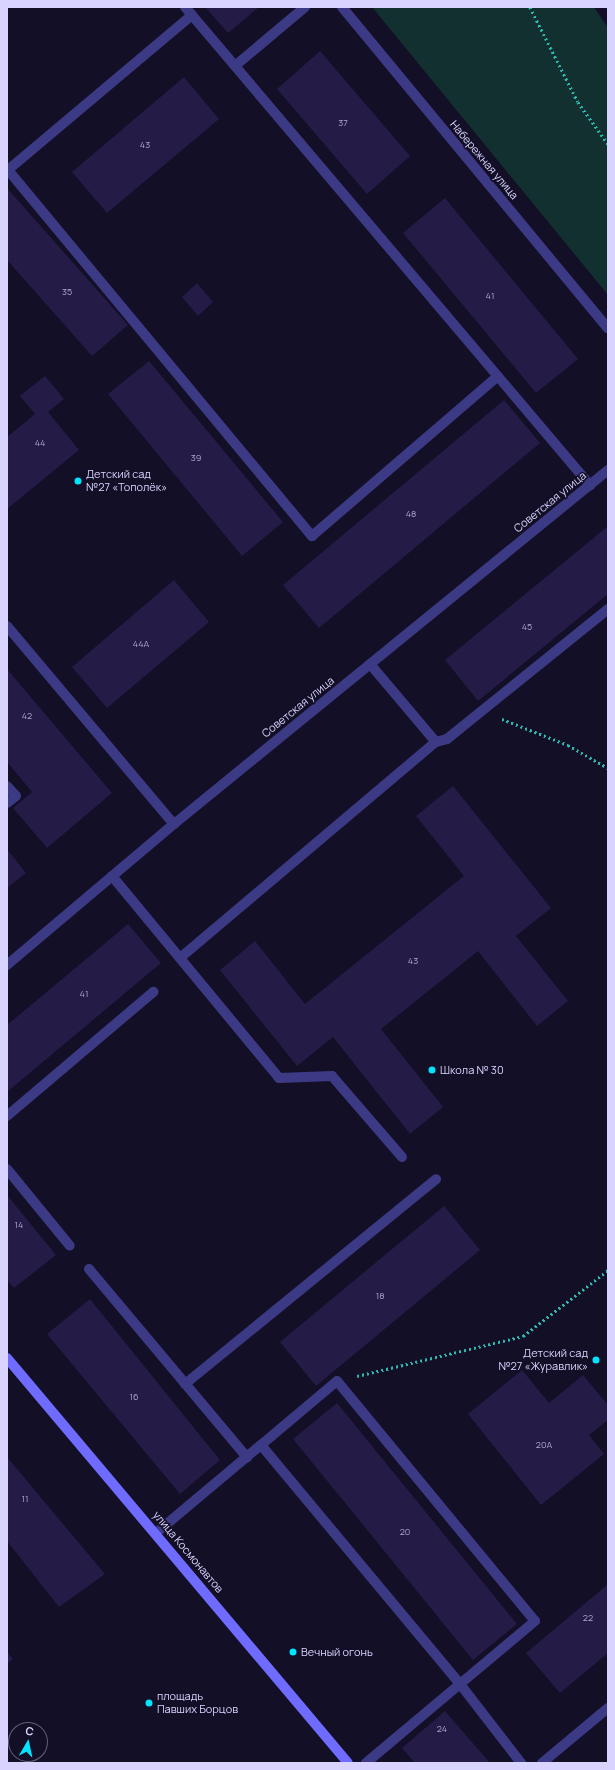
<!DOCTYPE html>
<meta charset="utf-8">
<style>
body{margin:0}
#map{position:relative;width:615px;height:1770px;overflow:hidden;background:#130f26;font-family:Manrope,sans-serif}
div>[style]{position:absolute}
.green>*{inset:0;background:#12302f}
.building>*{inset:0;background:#241b47}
.path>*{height:2.5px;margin-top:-1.25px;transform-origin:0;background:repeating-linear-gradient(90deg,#2fb8b0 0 2px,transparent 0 5px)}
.lane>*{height:10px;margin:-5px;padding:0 5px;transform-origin:5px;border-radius:5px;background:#3d3a85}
.street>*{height:10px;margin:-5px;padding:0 5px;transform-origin:5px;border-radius:5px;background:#3d3a85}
.secondary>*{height:10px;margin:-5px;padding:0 5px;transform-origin:5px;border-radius:5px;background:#6f6bff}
.dots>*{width:11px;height:11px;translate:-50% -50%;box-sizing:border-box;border:2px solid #130f26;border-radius:50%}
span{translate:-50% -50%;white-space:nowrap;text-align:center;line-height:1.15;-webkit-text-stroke:3px #130f26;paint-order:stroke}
.number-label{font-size:9px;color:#aca6d1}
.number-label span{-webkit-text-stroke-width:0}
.street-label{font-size:11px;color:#d9d4ff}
.poi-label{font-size:11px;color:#d9d4ff}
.left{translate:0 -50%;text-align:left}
.right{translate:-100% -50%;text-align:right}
.frame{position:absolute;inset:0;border:8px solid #d9d4ff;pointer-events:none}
.north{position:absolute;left:8px;top:1722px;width:40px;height:40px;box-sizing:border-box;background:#130f26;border:1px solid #625e7d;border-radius:50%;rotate:9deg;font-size:11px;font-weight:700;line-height:16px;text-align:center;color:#d9d4ff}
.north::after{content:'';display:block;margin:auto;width:14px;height:18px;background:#00e5ff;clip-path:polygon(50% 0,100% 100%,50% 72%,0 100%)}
</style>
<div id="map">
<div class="green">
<div style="clip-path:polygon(372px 7px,594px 7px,608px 28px,608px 295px)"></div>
</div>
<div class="building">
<div style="clip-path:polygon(205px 7px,259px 7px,228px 33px)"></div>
<div style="clip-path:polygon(320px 51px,410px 156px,367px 194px,277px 89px)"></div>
<div style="clip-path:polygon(184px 77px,219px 119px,107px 213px,72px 172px)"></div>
<div style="clip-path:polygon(7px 188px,128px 325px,92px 356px,7px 260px)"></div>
<div style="clip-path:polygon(445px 198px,578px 359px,536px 393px,403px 233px)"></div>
<div style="clip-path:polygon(197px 283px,213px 302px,198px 316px,182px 297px)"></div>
<div style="clip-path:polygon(149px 361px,283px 522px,242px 556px,108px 394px)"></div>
<div style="clip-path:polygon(45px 376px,64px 399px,48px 412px,79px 450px,7px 509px,7px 437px,35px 414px,20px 396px)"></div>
<div style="clip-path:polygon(504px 400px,540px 443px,319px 628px,283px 585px)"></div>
<div style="clip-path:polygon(608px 526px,608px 594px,478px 701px,445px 660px)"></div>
<div style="clip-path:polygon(174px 580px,209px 622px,107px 708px,72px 667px)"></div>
<div style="clip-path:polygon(7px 669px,112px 793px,47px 848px,13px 808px,32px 792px,7px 762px)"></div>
<div style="clip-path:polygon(453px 786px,551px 908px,516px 936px,568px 1001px,537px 1026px,478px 951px,381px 1029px,443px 1107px,410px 1134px,333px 1037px,297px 1066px,220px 970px,255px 941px,305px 1004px,464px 876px,416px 816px)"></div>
<div style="clip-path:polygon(7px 849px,26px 873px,7px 888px)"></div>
<div style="clip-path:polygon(128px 924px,161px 963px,7px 1092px,7px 1025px)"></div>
<div style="clip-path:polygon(7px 1195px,56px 1255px,14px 1288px,7px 1280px)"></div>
<div style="clip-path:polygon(444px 1206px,480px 1250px,316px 1386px,280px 1342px)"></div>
<div style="clip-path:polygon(90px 1299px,220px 1460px,180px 1494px,47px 1334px)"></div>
<div style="clip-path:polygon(522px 1370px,549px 1403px,583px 1375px,608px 1405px,608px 1420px,589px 1435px,604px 1454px,541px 1505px,468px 1414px)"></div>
<div style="clip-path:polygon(337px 1403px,517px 1624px,473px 1660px,293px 1439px)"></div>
<div style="clip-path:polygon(7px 1457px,105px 1574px,59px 1607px,7px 1541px)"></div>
<div style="clip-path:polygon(608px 1584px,608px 1653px,560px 1693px,526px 1653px)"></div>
<div style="clip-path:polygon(7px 1652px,13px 1659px,7px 1664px)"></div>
<div style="clip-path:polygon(445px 1711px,490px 1763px,415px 1763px,402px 1748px)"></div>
</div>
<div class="path">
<div style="left:530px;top:7px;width:106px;rotate:63.2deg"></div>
<div style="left:578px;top:102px;width:52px;rotate:54.5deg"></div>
<div style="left:502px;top:719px;width:71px;rotate:21.5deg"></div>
<div style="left:568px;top:745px;width:46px;rotate:29.9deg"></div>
<div style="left:357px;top:1376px;width:171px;rotate:-13.5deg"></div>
<div style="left:523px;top:1336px;width:108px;rotate:-37.8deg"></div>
</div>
<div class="lane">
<div style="left:185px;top:7px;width:627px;rotate:49.73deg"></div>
<div style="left:192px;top:15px;width:241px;rotate:139.9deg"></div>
<div style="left:8px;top:170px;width:476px;rotate:50.3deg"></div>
<div style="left:312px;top:536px;width:245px;rotate:-40.7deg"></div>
<div style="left:236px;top:65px;width:90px;rotate:-40deg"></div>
<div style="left:7px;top:626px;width:259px;rotate:49.9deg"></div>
<div style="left:370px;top:664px;width:102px;rotate:49.8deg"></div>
<div style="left:7px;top:786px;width:13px;rotate:48deg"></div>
<div style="left:16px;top:796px;width:11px;rotate:142deg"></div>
<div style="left:112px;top:876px;width:262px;rotate:50.4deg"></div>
<div style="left:279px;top:1078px;width:53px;rotate:-2.2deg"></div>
<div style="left:332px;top:1076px;width:107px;rotate:49.2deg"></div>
<div style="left:180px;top:958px;width:335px;rotate:-40.2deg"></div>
<div style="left:436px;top:742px;width:11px;rotate:-15deg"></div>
<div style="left:447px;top:739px;width:207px;rotate:-38.9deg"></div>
<div style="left:7px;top:1116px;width:192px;rotate:-40.3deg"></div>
<div style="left:7px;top:1169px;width:99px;rotate:50.7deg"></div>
<div style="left:89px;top:1269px;width:246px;rotate:50deg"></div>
<div style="left:185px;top:1384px;width:324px;rotate:-39.2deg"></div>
<div style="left:261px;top:1445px;width:99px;rotate:-40.1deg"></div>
<div style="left:337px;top:1381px;width:311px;rotate:50.5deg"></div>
<div style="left:535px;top:1621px;width:98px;rotate:140deg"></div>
<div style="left:460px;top:1684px;width:100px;rotate:52.3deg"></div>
<div style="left:156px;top:1533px;width:137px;rotate:-40deg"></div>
<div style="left:261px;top:1445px;width:311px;rotate:50.2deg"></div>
<div style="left:460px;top:1684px;width:123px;rotate:140deg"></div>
<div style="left:542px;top:1763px;width:86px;rotate:-39.8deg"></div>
</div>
<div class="street">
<div style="left:342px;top:7px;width:417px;rotate:50.4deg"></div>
<div style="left:7px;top:965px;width:219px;rotate:-40.2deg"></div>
<div style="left:174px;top:824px;width:560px;rotate:-39.2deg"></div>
</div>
<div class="secondary">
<div style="left:7px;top:1358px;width:529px;rotate:49.9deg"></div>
</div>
<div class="dots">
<div style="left:78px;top:481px;background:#00e5ff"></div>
<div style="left:432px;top:1070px;background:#00e5ff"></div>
<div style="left:596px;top:1360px;background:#00e5ff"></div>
<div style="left:293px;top:1652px;background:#00e5ff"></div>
<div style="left:149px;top:1703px;background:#00e5ff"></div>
</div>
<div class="number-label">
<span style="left:343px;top:123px">37</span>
<span style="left:145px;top:145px">43</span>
<span style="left:67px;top:292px">35</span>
<span style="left:490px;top:296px">41</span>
<span style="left:40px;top:443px">44</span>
<span style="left:196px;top:458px">39</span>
<span style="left:411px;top:514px">48</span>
<span style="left:527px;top:627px">45</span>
<span style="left:141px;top:644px">44А</span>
<span style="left:27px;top:716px">42</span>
<span style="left:413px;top:961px">43</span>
<span style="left:84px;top:994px">41</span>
<span style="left:19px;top:1225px">14</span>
<span style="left:380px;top:1296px">18</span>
<span style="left:134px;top:1397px">16</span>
<span style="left:544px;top:1445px">20А</span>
<span style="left:25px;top:1499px">11</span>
<span style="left:405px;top:1532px">20</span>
<span style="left:588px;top:1618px">22</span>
<span style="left:442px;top:1729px">24</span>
</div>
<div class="street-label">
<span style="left:484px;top:160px;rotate:50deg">Набережная улица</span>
<span style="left:550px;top:502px;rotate:-39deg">Советская улица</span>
<span style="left:298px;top:707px;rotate:-39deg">Советская улица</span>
<span style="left:188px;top:1552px;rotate:50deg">улица Космонавтов</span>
</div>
<div class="poi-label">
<span class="left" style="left:86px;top:481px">Детский сад<br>№27 «Тополёк»</span>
<span class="left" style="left:440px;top:1070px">Школа № 30</span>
<span class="right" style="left:588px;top:1360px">Детский сад<br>№27 «Журавлик»</span>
<span class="left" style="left:301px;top:1652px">Вечный огонь</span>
<span class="left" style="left:157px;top:1703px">площадь<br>Павших Борцов</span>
</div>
<div class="frame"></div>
<div class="north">С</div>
</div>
